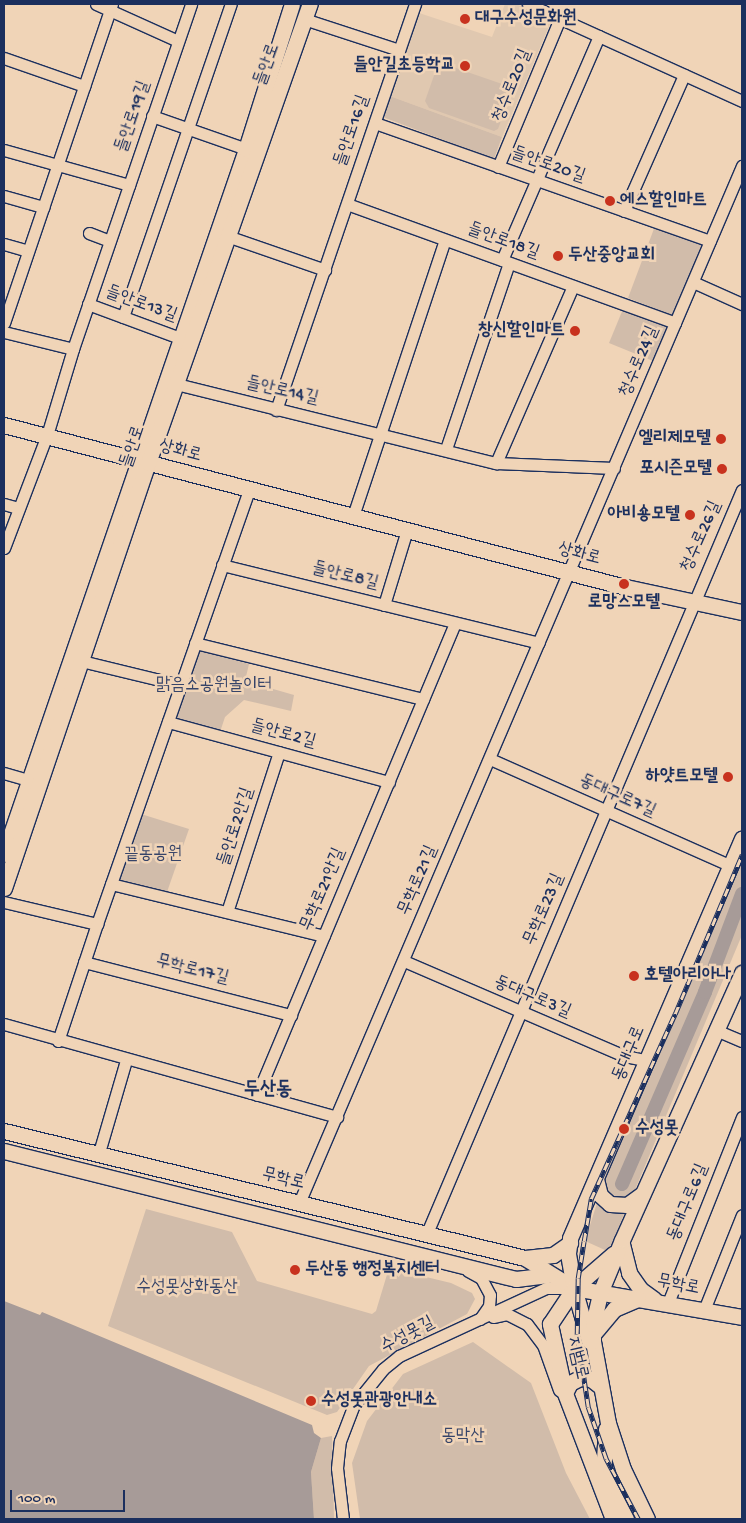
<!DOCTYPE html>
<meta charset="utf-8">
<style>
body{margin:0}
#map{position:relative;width:746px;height:1523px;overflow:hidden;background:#f0d4b7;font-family:"Gochi Hand","Poor Story",sans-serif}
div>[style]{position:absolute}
.built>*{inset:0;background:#e0c8b0}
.green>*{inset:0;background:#d1bcaa}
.water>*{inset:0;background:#a79b98}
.river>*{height:14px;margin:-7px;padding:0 7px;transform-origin:7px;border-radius:7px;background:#a79b98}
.roads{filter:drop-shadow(1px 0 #1b2f5e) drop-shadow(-1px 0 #1b2f5e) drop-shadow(0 1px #1b2f5e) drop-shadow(0 -1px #1b2f5e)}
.minor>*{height:11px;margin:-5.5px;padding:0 5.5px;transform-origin:5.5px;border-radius:5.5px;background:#f0d4b7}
.major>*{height:15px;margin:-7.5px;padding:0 7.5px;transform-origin:7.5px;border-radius:7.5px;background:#f0d4b7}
.rail>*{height:4.5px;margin-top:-2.25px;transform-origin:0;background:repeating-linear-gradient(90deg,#f0d4b7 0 8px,#1b2f5e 0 16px);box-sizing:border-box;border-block:1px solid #1b2f5e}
.dots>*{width:14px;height:14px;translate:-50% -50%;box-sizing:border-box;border:2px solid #f0d4b7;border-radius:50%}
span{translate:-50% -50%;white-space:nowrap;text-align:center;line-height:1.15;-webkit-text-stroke:5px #f0d4b7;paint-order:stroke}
.poi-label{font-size:18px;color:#1b2f5e;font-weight:700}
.left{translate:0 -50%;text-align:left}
.right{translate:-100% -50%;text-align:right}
.street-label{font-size:18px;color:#1b2f5e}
.park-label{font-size:18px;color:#364469}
.quarter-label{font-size:20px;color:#1b2f5e;font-weight:700}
.frame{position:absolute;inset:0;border:5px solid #1b2f5e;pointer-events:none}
.scale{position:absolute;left:10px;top:1490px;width:115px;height:22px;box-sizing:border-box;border:2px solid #1b2f5e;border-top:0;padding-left:6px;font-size:15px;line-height:18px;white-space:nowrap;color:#1b2f5e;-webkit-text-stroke:4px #f0d4b7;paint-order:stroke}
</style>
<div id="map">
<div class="built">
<div style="clip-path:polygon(505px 4px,516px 4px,548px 18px,550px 24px,502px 137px,387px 95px,416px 12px,492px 37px)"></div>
</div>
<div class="green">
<div style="clip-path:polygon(444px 64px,508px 86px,512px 91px,498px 129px,494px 131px,429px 108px,425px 101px,437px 67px)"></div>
<div style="clip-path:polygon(387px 95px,502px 137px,494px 159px,380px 116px)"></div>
<div style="clip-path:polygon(655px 226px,702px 244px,674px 316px,628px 298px)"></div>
<div style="clip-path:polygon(623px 309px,667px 327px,653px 361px,609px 343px)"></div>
<div style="clip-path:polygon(197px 650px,249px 664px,245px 681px,294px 695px,291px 711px,244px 700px,225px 717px,220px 732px,171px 720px)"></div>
<div style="clip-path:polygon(141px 814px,189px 829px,167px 892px,117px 880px)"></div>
<div style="clip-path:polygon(742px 863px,742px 935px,634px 1192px,627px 1200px,606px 1197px,602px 1180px)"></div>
<div style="clip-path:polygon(597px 1203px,617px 1211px,626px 1209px,612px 1244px,605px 1250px,585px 1241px)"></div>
<div style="clip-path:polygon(146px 1209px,232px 1232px,257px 1281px,372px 1314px,376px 1311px,389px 1268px,451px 1283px,472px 1293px,475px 1299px,467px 1314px,369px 1366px,337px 1412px,327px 1415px,108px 1326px)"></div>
<div style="clip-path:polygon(473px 1342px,531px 1383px,566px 1473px,590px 1519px,360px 1519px,352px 1463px,367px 1421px,403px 1374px)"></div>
<div style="clip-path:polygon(332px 1436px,334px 1519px,314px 1519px,311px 1472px,321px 1438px)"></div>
</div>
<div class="water">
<div style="clip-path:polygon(4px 1301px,40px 1315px,42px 1312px,312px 1425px,314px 1433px,321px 1438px,311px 1472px,314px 1519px,4px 1519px)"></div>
</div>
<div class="river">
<div style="left:622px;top:1184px;width:209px;rotate:-66.6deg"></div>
<div style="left:705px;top:992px;width:105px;rotate:-69.3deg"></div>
</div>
<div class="roads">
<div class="minor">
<div style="left:96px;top:4px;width:90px;rotate:24.3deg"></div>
<div style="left:528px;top:4px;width:235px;rotate:24.4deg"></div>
<div style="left:304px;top:19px;width:100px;rotate:18.1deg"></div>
<div style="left:4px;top:58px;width:85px;rotate:19.3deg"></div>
<div style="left:152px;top:116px;width:100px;rotate:19.3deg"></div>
<div style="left:375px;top:123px;width:355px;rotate:19.4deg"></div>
<div style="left:4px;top:150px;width:130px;rotate:15.6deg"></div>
<div style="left:498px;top:167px;width:161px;rotate:-67.4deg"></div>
<div style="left:4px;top:196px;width:41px;rotate:15.8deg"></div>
<div style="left:347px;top:204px;width:349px;rotate:19.9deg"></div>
<div style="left:624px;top:211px;width:149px;rotate:-66.2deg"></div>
<div style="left:89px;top:233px;width:22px;rotate:21deg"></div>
<div style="left:227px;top:236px;width:104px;rotate:19.1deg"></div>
<div style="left:4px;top:244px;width:25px;rotate:16deg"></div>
<div style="left:502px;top:260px;width:244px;rotate:-66.6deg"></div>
<div style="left:693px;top:282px;width:54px;rotate:24.2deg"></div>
<div style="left:88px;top:304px;width:98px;rotate:20.3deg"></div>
<div style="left:123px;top:317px;width:331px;rotate:-71deg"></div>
<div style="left:4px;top:323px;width:337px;rotate:-71.3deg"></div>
<div style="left:4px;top:332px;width:71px;rotate:13.8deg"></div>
<div style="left:73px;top:349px;width:365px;rotate:-71.1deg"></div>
<div style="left:176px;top:384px;width:330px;rotate:13.9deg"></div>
<div style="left:496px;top:463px;width:118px;rotate:2.4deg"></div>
<div style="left:276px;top:410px;width:429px;rotate:-71.1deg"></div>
<div style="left:446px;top:449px;width:196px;rotate:-71.3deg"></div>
<div style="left:496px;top:463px;width:193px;rotate:-66.5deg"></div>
<div style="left:4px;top:504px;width:15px;rotate:16deg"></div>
<div style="left:353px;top:516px;width:291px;rotate:-71.6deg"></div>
<div style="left:4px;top:548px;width:124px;rotate:-69.2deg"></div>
<div style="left:48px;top:432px;width:87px;rotate:-73.2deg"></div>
<div style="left:222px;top:565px;width:326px;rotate:13.8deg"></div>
<div style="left:384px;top:605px;width:78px;rotate:-73deg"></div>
<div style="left:195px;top:643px;width:235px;rotate:13.8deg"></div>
<div style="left:81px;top:661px;width:102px;rotate:13.6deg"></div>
<div style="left:168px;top:722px;width:229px;rotate:15.2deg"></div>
<div style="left:490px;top:759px;width:264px;rotate:23.9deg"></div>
<div style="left:4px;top:773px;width:26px;rotate:16deg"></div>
<div style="left:111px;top:884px;width:219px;rotate:13.7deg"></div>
<div style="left:4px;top:902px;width:96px;rotate:13.3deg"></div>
<div style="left:97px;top:924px;width:461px;rotate:-70.7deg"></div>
<div style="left:227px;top:912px;width:168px;rotate:-72deg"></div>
<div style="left:404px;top:961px;width:241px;rotate:23.3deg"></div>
<div style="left:625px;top:1056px;width:24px;rotate:12deg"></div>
<div style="left:84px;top:962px;width:214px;rotate:14.4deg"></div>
<div style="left:4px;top:1024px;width:346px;rotate:15.6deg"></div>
<div style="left:718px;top:1031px;width:26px;rotate:23deg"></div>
<div style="left:58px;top:1041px;width:123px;rotate:-71.6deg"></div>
<div style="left:257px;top:1095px;width:512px;rotate:-67.24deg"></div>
<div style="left:98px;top:1156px;width:100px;rotate:-73.7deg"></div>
<div style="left:299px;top:1203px;width:1128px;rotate:-66.87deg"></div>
<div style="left:427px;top:1233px;width:807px;rotate:-67.03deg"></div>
<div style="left:468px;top:1271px;width:15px;rotate:28deg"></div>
<div style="left:481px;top:1278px;width:19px;rotate:62deg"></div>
<div style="left:490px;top:1295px;width:11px;rotate:95deg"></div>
<div style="left:489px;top:1306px;width:16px;rotate:125deg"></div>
<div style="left:668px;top:1303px;width:200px;rotate:-68.3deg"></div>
<div style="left:704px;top:1310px;width:102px;rotate:-68.2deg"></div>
<div style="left:493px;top:1317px;width:14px;rotate:-12deg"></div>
<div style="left:507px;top:1314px;width:22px;rotate:27deg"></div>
<div style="left:527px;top:1324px;width:26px;rotate:53deg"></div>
<div style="left:543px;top:1345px;width:48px;rotate:70.4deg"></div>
<div style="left:343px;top:1519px;width:51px;rotate:-96.7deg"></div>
<div style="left:337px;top:1468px;width:27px;rotate:-84deg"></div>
<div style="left:340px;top:1441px;width:39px;rotate:-69deg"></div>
<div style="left:354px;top:1405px;width:46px;rotate:-51.1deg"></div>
<div style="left:383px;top:1369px;width:21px;rotate:-39deg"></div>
<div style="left:399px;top:1356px;width:162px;rotate:-24.8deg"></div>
<div style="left:546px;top:1288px;width:27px"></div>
</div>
<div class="major">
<div style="left:4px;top:425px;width:642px;rotate:14.62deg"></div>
<div style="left:625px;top:587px;width:120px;rotate:12.1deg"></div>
<div style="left:4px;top:854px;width:745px;rotate:-71.05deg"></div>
<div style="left:246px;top:149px;width:152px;rotate:-72.4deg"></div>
<div style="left:4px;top:888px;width:449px;rotate:-71.3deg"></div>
<div style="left:148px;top:463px;width:487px;rotate:-70.6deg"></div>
<div style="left:4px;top:1131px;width:536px;rotate:13.7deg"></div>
<div style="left:525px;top:1258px;width:57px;rotate:31.5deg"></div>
<div style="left:574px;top:1288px;width:170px;rotate:9.8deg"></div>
<div style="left:4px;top:1151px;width:528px;rotate:14.04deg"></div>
<div style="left:516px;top:1279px;width:34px;rotate:-7deg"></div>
<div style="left:596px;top:1179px;width:16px;rotate:76deg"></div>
<div style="left:600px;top:1195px;width:13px;rotate:42deg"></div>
<div style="left:610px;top:1204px;width:17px;rotate:3deg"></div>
<div style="left:627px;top:1205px;width:17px;rotate:-36deg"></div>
<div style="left:622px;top:1244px;width:30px;rotate:76deg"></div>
<div style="left:629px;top:1273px;width:19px;rotate:55deg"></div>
<div style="left:640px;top:1289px;width:17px;rotate:36deg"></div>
<div style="left:525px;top:1258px;width:28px;rotate:-6deg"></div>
<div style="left:553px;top:1255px;width:21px;rotate:-35deg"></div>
<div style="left:595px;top:1332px;width:30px;rotate:-50deg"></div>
<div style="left:614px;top:1309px;width:26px;rotate:-23deg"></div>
<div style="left:589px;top:1341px;width:55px;rotate:-105.8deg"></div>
<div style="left:574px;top:1288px;width:36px;rotate:-100deg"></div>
<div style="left:568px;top:1253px;width:15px;rotate:-82deg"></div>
<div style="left:570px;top:1238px;width:435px;rotate:-66.7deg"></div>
<div style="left:565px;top:1393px;width:11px;rotate:-63deg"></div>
<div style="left:570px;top:1383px;width:11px;rotate:-27deg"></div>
<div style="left:580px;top:1378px;width:11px;rotate:5deg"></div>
<div style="left:591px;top:1379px;width:11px;rotate:38deg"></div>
<div style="left:606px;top:1429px;width:45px;rotate:93.8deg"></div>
<div style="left:603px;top:1474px;width:51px;rotate:62.9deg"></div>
<div style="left:613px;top:1519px;width:135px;rotate:-110.9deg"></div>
<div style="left:565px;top:1393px;width:71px;rotate:-102.3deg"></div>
<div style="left:550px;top:1324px;width:43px;rotate:-56.3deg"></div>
<div style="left:574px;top:1288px;width:52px;rotate:-41.1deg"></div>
<div style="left:647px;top:1519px;width:55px;rotate:-115.6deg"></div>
<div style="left:623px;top:1469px;width:48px;rotate:-108.1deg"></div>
<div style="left:608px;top:1423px;width:83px;rotate:-100.4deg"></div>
<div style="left:593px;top:1341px;width:17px;rotate:-90deg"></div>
<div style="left:593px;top:1324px;width:32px;rotate:-77deg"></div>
<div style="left:600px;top:1293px;width:57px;rotate:-67.5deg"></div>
<div style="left:622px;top:1240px;width:293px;rotate:-65.8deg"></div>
</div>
</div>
<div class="rail">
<div style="left:638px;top:1519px;width:68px;rotate:-118.1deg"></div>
<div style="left:606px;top:1459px;width:55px;rotate:-109.1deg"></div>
<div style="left:588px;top:1407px;width:74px;rotate:-98.6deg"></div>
<div style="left:577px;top:1334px;width:56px;rotate:-89deg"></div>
<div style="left:578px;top:1278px;width:37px;rotate:-81deg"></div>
<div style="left:584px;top:1241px;width:43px;rotate:-80.5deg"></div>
<div style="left:591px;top:1199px;width:203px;rotate:-65.6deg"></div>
<div style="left:675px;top:1014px;width:173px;rotate:-67.2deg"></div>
</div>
<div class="dots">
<div style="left:465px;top:19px;background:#c8321e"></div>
<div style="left:465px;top:66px;background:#c8321e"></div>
<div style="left:610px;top:201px;background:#c8321e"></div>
<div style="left:558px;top:256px;background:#c8321e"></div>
<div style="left:575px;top:331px;background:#c8321e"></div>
<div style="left:721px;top:439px;background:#c8321e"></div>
<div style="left:722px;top:469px;background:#c8321e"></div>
<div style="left:690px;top:515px;background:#c8321e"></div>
<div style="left:624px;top:584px;background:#c8321e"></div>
<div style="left:728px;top:777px;background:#c8321e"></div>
<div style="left:634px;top:976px;background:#c8321e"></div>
<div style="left:624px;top:1129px;background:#c8321e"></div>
<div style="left:295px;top:1270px;background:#c8321e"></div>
<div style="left:311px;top:1401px;background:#c8321e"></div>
</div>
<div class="poi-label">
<span class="left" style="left:475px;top:19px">대구수성문화원</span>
<span class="right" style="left:455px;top:66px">들안길초등학교</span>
<span class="left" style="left:620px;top:201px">에스할인마트</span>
<span class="left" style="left:568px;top:256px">두산중앙교회</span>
<span class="right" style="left:565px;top:331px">창신할인마트</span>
<span class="right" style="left:711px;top:439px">엘리제모텔</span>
<span class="right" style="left:712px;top:469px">포시즌모텔</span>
<span class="right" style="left:680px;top:515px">아비숑모텔</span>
<span style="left:624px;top:603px">로망스모텔</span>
<span class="right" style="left:718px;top:777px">하얏트모텔</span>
<span class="left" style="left:644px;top:976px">호텔아리아나</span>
<span class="left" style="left:635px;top:1129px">수성못</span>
<span class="left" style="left:305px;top:1270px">두산동 행정복지센터</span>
<span class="left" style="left:321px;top:1401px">수성못관광안내소</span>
</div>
<div class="street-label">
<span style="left:268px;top:65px;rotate:-70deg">들안로</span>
<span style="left:513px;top:86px;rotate:-68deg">청수로20길</span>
<span style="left:134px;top:117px;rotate:-71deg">들안로19길</span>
<span style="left:353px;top:131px;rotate:-71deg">들안로16길</span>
<span style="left:548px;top:166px;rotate:19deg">들안로20길</span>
<span style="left:503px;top:242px;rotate:20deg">들안로18길</span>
<span style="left:141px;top:305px;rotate:20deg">들안로13길</span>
<span style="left:640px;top:362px;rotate:-67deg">청수로24길</span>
<span style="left:282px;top:392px;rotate:13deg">들안로14길</span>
<span style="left:134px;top:447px;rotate:-71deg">들안로</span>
<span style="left:180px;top:452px;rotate:15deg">상화로</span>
<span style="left:702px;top:537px;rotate:-66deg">청수로26길</span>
<span style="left:579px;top:555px;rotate:15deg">상화로</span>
<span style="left:345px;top:577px;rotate:14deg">들안로8길</span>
<span style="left:283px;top:735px;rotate:15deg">들안로2길</span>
<span style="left:617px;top:797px;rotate:24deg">동대구로7길</span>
<span style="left:237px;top:827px;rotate:-72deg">들안로2안길</span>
<span style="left:419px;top:881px;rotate:-67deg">무학로21길</span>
<span style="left:324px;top:890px;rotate:-67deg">무학로21안길</span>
<span style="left:545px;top:910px;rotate:-67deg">무학로23길</span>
<span style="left:192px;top:971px;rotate:14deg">무학로17길</span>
<span style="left:532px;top:998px;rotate:23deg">동대구로3길</span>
<span style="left:630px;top:1054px;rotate:-67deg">동대구로</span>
<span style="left:283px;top:1180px;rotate:13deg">무학로</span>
<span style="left:689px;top:1203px;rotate:-68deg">동대구로6길</span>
<span style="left:678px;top:1286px;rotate:11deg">무학로</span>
<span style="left:408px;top:1336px;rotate:-28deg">수성못길</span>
<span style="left:576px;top:1358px;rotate:77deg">지범로</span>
</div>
<div class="park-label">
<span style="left:214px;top:686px">맑음소공원놀이터</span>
<span style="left:153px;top:855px">끝동공원</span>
<span style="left:187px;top:1288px">수성못상화동산</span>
<span style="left:463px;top:1437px">동막산</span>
</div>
<div class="quarter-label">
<span style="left:268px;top:1090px">두산동</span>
</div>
<div class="frame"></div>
<div class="scale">100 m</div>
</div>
